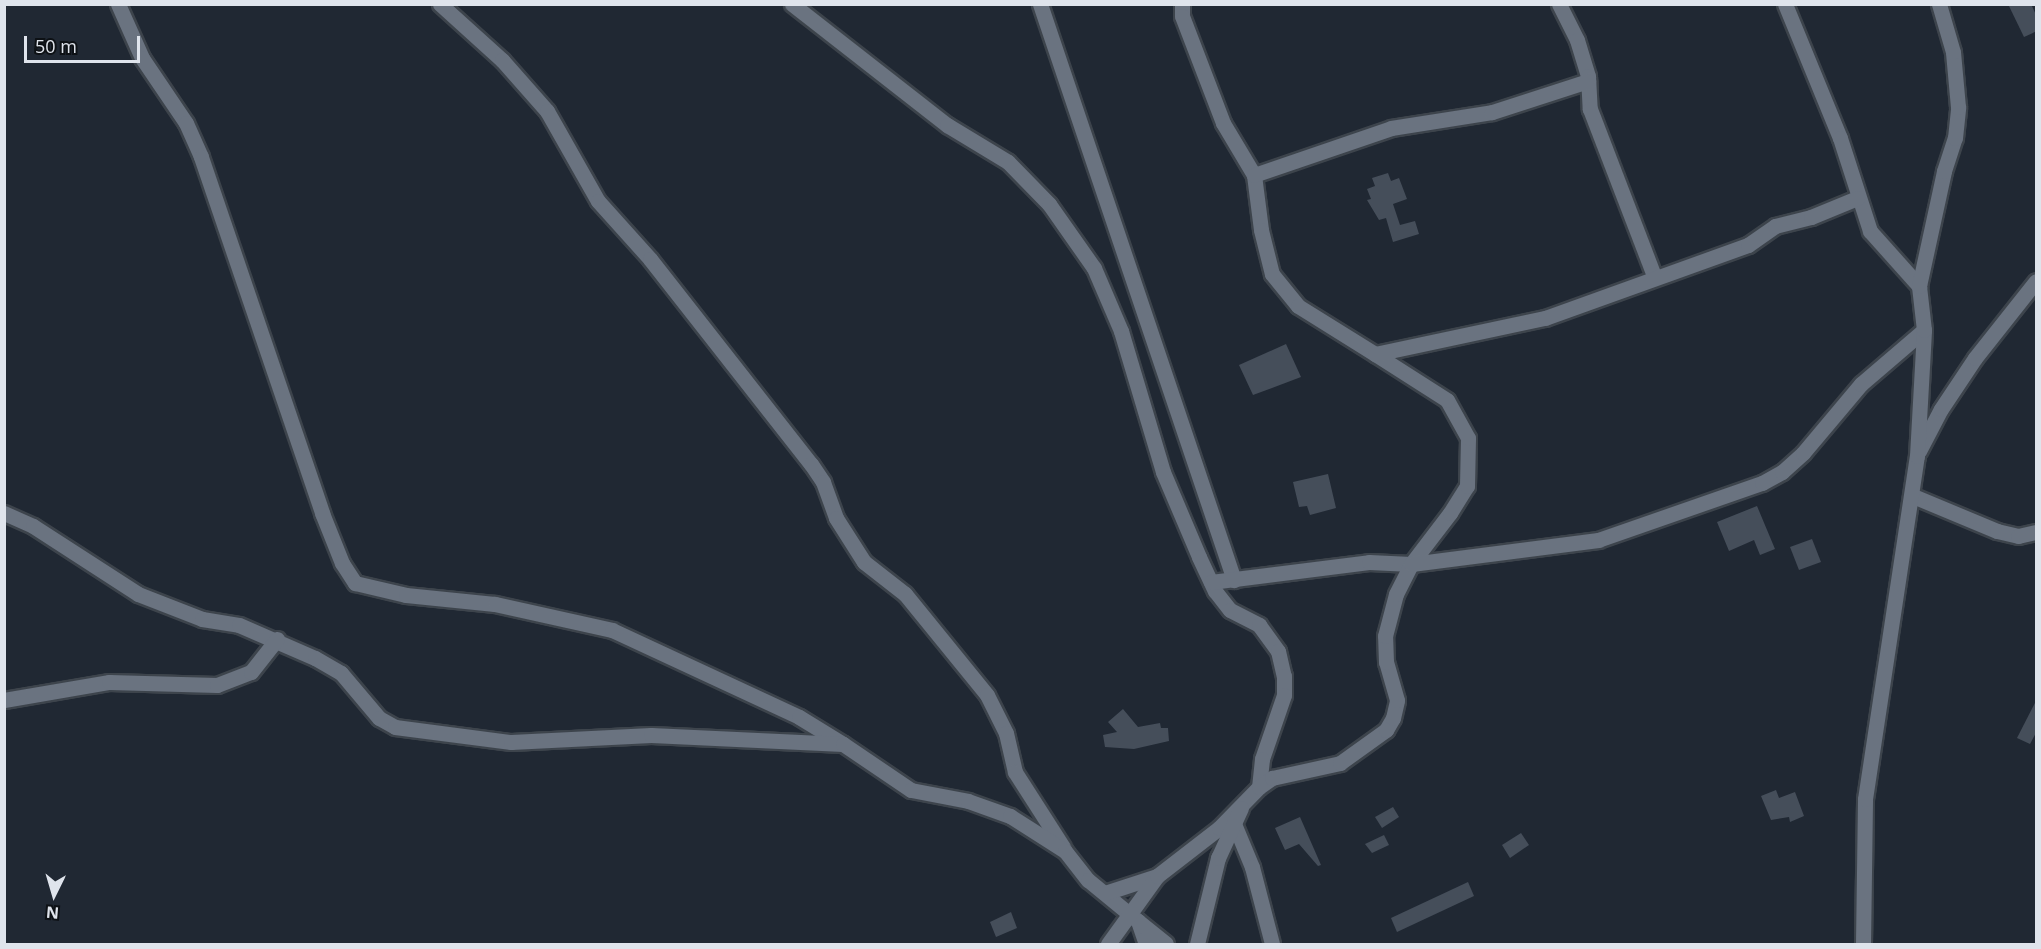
<!DOCTYPE html>
<style>
body{margin:0}
#map{position:relative;width:2041px;height:949px;overflow:hidden;background:#202833;font-family:"Open Sans",sans-serif}
div>[style]{position:absolute}
.building>*{inset:0;background:#454e5a}
.roads{filter:drop-shadow(2px 0 #3d444c) drop-shadow(-2px 0 #3d444c) drop-shadow(0 2px #3d444c) drop-shadow(0 -2px #3d444c)}
.minor>*{height:15px;margin:-7.5px;padding:0 7.5px;transform-origin:7.5px;border-radius:7.5px;background:#6a7380}
span{translate:-50% -50%;white-space:nowrap;text-align:center;line-height:1.15;-webkit-text-stroke:4.5px #0d1115;paint-order:stroke}
.frame{position:absolute;inset:0;border:6px solid #dfe4ec;pointer-events:none}
.north{position:absolute;left:24px;top:865px;width:60px;height:60px;-webkit-text-stroke:4px #0d1115;paint-order:stroke;rotate:185deg;font-size:16px;font-weight:700;line-height:24px;text-align:center;color:#dfe4ec}
.north::after{content:'';display:block;margin:auto;width:21px;height:27px;background:#dfe4ec;clip-path:polygon(50% 0,100% 100%,50% 72%,0 100%)}
.scale{position:absolute;left:24px;top:36px;width:116px;height:27px;box-sizing:border-box;border:3px solid #dfe4ec;border-top:0;padding-left:8px;font-size:18px;line-height:21px;white-space:nowrap;color:#dfe4ec;-webkit-text-stroke:4px #0d1115;paint-order:stroke}
</style>
<div id="map">
<div class="building">
<div style="clip-path:polygon(2008px 4px,2031px 4px,2037px 17px,2037px 31px,2024px 37px)"></div>
<div style="clip-path:polygon(1388px 173px,1391px 181px,1399px 178px,1407px 199px,1393px 204px,1400px 225px,1415px 221px,1419px 234px,1393px 242px,1386px 218px,1379px 220px,1367px 200px,1371px 199px,1367px 189px,1375px 186px,1372px 178px)"></div>
<div style="clip-path:polygon(1286px 344px,1301px 377px,1253px 395px,1239px 365px)"></div>
<div style="clip-path:polygon(1328px 474px,1336px 508px,1310px 515px,1307px 506px,1299px 507px,1293px 482px)"></div>
<div style="clip-path:polygon(1757px 506px,1775px 549px,1760px 555px,1754px 540px,1729px 551px,1717px 522px)"></div>
<div style="clip-path:polygon(1812px 539px,1821px 562px,1799px 570px,1790px 547px)"></div>
<div style="clip-path:polygon(2037px 699px,2037px 731px,2030px 744px,2017px 738px)"></div>
<div style="clip-path:polygon(1123px 709px,1138px 727px,1160px 723px,1161px 728px,1168px 728px,1169px 741px,1134px 749px,1105px 747px,1103px 735px,1117px 732px,1108px 722px)"></div>
<div style="clip-path:polygon(1776px 790px,1779px 798px,1795px 792px,1804px 816px,1790px 822px,1789px 817px,1771px 820px,1761px 796px)"></div>
<div style="clip-path:polygon(1393px 807px,1399px 817px,1382px 828px,1375px 817px)"></div>
<div style="clip-path:polygon(1300px 817px,1321px 865px,1318px 866px,1299px 844px,1285px 850px,1275px 828px)"></div>
<div style="clip-path:polygon(1521px 833px,1529px 845px,1510px 858px,1502px 845px)"></div>
<div style="clip-path:polygon(1384px 835px,1389px 845px,1372px 853px,1365px 844px)"></div>
<div style="clip-path:polygon(1468px 882px,1474px 896px,1397px 932px,1391px 918px)"></div>
<div style="clip-path:polygon(1011px 912px,1017px 928px,996px 937px,990px 922px)"></div>
</div>
<div class="roads">
<div class="minor">
<div style="left:118px;top:4px;width:59px;rotate:66deg"></div>
<div style="left:142px;top:58px;width:78px;rotate:55.9deg"></div>
<div style="left:186px;top:123px;width:37px;rotate:66deg"></div>
<div style="left:201px;top:157px;width:376px;rotate:71.2deg"></div>
<div style="left:322px;top:513px;width:54px;rotate:68.2deg"></div>
<div style="left:342px;top:563px;width:24px;rotate:57deg"></div>
<div style="left:355px;top:583px;width:52px;rotate:13.2deg"></div>
<div style="left:406px;top:595px;width:89px;rotate:5.8deg"></div>
<div style="left:495px;top:604px;width:120px;rotate:12.5deg"></div>
<div style="left:612px;top:630px;width:206px;rotate:24.9deg"></div>
<div style="left:799px;top:717px;width:52px;rotate:31.5deg"></div>
<div style="left:440px;top:4px;width:84px;rotate:42.1deg"></div>
<div style="left:502px;top:60px;width:68px;rotate:48.6deg"></div>
<div style="left:547px;top:111px;width:103px;rotate:60.5deg"></div>
<div style="left:598px;top:201px;width:78px;rotate:48.1deg"></div>
<div style="left:650px;top:259px;width:261px;rotate:51.9deg"></div>
<div style="left:811px;top:464px;width:22px;rotate:56deg"></div>
<div style="left:823px;top:482px;width:38px;rotate:70deg"></div>
<div style="left:836px;top:518px;width:52px;rotate:57.5deg"></div>
<div style="left:864px;top:562px;width:52px;rotate:38deg"></div>
<div style="left:905px;top:594px;width:130px;rotate:50.9deg"></div>
<div style="left:987px;top:695px;width:42px;rotate:63.4deg"></div>
<div style="left:1006px;top:733px;width:40px;rotate:77deg"></div>
<div style="left:1015px;top:772px;width:89px;rotate:57.4deg"></div>
<div style="left:792px;top:4px;width:197px;rotate:38deg"></div>
<div style="left:947px;top:125px;width:71px;rotate:31.2deg"></div>
<div style="left:1008px;top:162px;width:59px;rotate:45.7deg"></div>
<div style="left:1049px;top:204px;width:78px;rotate:54.9deg"></div>
<div style="left:1094px;top:268px;width:69px;rotate:66.8deg"></div>
<div style="left:1121px;top:331px;width:147px;rotate:73.4deg"></div>
<div style="left:1163px;top:472px;width:92px;rotate:67deg"></div>
<div style="left:1199px;top:557px;width:38px;rotate:65deg"></div>
<div style="left:1215px;top:591px;width:24px;rotate:52deg"></div>
<div style="left:1230px;top:610px;width:33px;rotate:27deg"></div>
<div style="left:1259px;top:625px;width:32px;rotate:54deg"></div>
<div style="left:1278px;top:651px;width:26px;rotate:77deg"></div>
<div style="left:1284px;top:676px;width:19px;rotate:90deg"></div>
<div style="left:1284px;top:695px;width:68px;rotate:109deg"></div>
<div style="left:1262px;top:759px;width:28px;rotate:96deg"></div>
<div style="left:1040px;top:4px;width:608px;rotate:71.39deg"></div>
<div style="left:1182px;top:4px;width:12px;rotate:90deg"></div>
<div style="left:1182px;top:16px;width:115px;rotate:69deg"></div>
<div style="left:1223px;top:123px;width:61px;rotate:59.2deg"></div>
<div style="left:1254px;top:175px;width:55px;rotate:82.7deg"></div>
<div style="left:1261px;top:230px;width:45px;rotate:76deg"></div>
<div style="left:1272px;top:274px;width:41px;rotate:50.9deg"></div>
<div style="left:1298px;top:306px;width:91px;rotate:31.9deg"></div>
<div style="left:1559px;top:4px;width:40px;rotate:63.4deg"></div>
<div style="left:1577px;top:40px;width:38px;rotate:73deg"></div>
<div style="left:1588px;top:76px;width:33px;rotate:87deg"></div>
<div style="left:1590px;top:109px;width:179px;rotate:69deg"></div>
<div style="left:1785px;top:4px;width:145px;rotate:67.7deg"></div>
<div style="left:1840px;top:138px;width:98px;rotate:72.1deg"></div>
<div style="left:1870px;top:231px;width:74px;rotate:48.3deg"></div>
<div style="left:1254px;top:175px;width:145px;rotate:-18.9deg"></div>
<div style="left:1391px;top:128px;width:102px;rotate:-9deg"></div>
<div style="left:1492px;top:112px;width:101px;rotate:-17.9deg"></div>
<div style="left:1919px;top:451px;width:47px;rotate:-62.4deg"></div>
<div style="left:1941px;top:409px;width:61px;rotate:-56.3deg"></div>
<div style="left:1975px;top:358px;width:98px;rotate:-51.6deg"></div>
<div style="left:1913px;top:496px;width:91px;rotate:22.6deg"></div>
<div style="left:1997px;top:531px;width:22px;rotate:13deg"></div>
<div style="left:2018px;top:536px;width:18px;rotate:-13deg"></div>
<div style="left:4px;top:513px;width:32px;rotate:24deg"></div>
<div style="left:33px;top:526px;width:125px;rotate:32.9deg"></div>
<div style="left:138px;top:594px;width:69px;rotate:21.3deg"></div>
<div style="left:202px;top:619px;width:37px;rotate:9deg"></div>
<div style="left:239px;top:625px;width:83px;rotate:23.5deg"></div>
<div style="left:315px;top:658px;width:30px;rotate:30deg"></div>
<div style="left:341px;top:673px;width:59px;rotate:49.8deg"></div>
<div style="left:379px;top:718px;width:18px;rotate:29deg"></div>
<div style="left:395px;top:727px;width:117px;rotate:7.4deg"></div>
<div style="left:511px;top:742px;width:140px;rotate:-2.9deg"></div>
<div style="left:651px;top:735px;width:192px;rotate:2.7deg"></div>
<div style="left:843px;top:744px;width:82px;rotate:34.1deg"></div>
<div style="left:911px;top:790px;width:58px;rotate:10.9deg"></div>
<div style="left:968px;top:801px;width:45px;rotate:19.7deg"></div>
<div style="left:1010px;top:816px;width:65px;rotate:32.5deg"></div>
<div style="left:1065px;top:851px;width:37px;rotate:52deg"></div>
<div style="left:1088px;top:880px;width:65px;rotate:39.4deg"></div>
<div style="left:1138px;top:921px;width:24px;rotate:71deg"></div>
<div style="left:1211px;top:582px;width:159px;rotate:-7.2deg"></div>
<div style="left:1369px;top:562px;width:42px;rotate:2.7deg"></div>
<div style="left:1411px;top:564px;width:64px;rotate:-52.6deg"></div>
<div style="left:1450px;top:513px;width:32px;rotate:-58deg"></div>
<div style="left:1467px;top:486px;width:48px;rotate:-88.8deg"></div>
<div style="left:1468px;top:438px;width:43px;rotate:-118.9deg"></div>
<div style="left:1447px;top:400px;width:85px;rotate:-147.4deg"></div>
<div style="left:1375px;top:354px;width:174px;rotate:-12deg"></div>
<div style="left:1545px;top:318px;width:216px;rotate:-19.8deg"></div>
<div style="left:1748px;top:245px;width:33px;rotate:-35deg"></div>
<div style="left:1775px;top:226px;width:37px;rotate:-14deg"></div>
<div style="left:1811px;top:217px;width:50px;rotate:-22.4deg"></div>
<div style="left:4px;top:700px;width:107px;rotate:-9.7deg"></div>
<div style="left:109px;top:682px;width:108px;rotate:1.6deg"></div>
<div style="left:217px;top:685px;width:36px;rotate:-21deg"></div>
<div style="left:251px;top:672px;width:42px;rotate:-51.8deg"></div>
<div style="left:1235px;top:826px;width:44px;rotate:67.5deg"></div>
<div style="left:1252px;top:867px;width:80px;rotate:75.4deg"></div>
<div style="left:1105px;top:893px;width:55px;rotate:-18.1deg"></div>
<div style="left:1138px;top:921px;width:36px;rotate:39deg"></div>
<div style="left:1108px;top:944px;width:84px;rotate:-54.2deg"></div>
<div style="left:1157px;top:876px;width:78px;rotate:-37.7deg"></div>
<div style="left:1219px;top:828px;width:57px;rotate:-45.7deg"></div>
<div style="left:1259px;top:787px;width:16px;rotate:-35deg"></div>
<div style="left:1272px;top:778px;width:70px;rotate:-12.4deg"></div>
<div style="left:1340px;top:763px;width:57px;rotate:-35.7deg"></div>
<div style="left:1386px;top:730px;width:14px;rotate:-60deg"></div>
<div style="left:1393px;top:718px;width:18px;rotate:-77deg"></div>
<div style="left:1397px;top:700px;width:40px;rotate:-106deg"></div>
<div style="left:1386px;top:662px;width:26px;rotate:-92deg"></div>
<div style="left:1385px;top:636px;width:43px;rotate:-75.3deg"></div>
<div style="left:1396px;top:594px;width:34px;rotate:-63deg"></div>
<div style="left:1411px;top:564px;width:189px;rotate:-7.3deg"></div>
<div style="left:1598px;top:540px;width:174px;rotate:-19.2deg"></div>
<div style="left:1762px;top:483px;width:23px;rotate:-29deg"></div>
<div style="left:1782px;top:472px;width:28px;rotate:-42deg"></div>
<div style="left:1803px;top:453px;width:90px;rotate:-50deg"></div>
<div style="left:1861px;top:384px;width:83px;rotate:-40.6deg"></div>
<div style="left:1197px;top:944px;width:89px;rotate:-76.3deg"></div>
<div style="left:1218px;top:858px;width:55px;rotate:-65.3deg"></div>
<div style="left:1863px;top:944px;width:145px;rotate:-89.2deg"></div>
<div style="left:1865px;top:799px;width:347px;rotate:-81.4deg"></div>
<div style="left:1917px;top:456px;width:126px;rotate:-86.8deg"></div>
<div style="left:1924px;top:330px;width:44px;rotate:-96.5deg"></div>
<div style="left:1919px;top:286px;width:118px;rotate:-77.7deg"></div>
<div style="left:1944px;top:171px;width:35px;rotate:-72deg"></div>
<div style="left:1955px;top:138px;width:31px;rotate:-84deg"></div>
<div style="left:1958px;top:107px;width:55px;rotate:-95.2deg"></div>
<div style="left:1953px;top:52px;width:50px;rotate:-106.3deg"></div>
</div>
</div>
<div class="frame"></div>
<div class="north">N</div>
<div class="scale">50 m</div>
</div>
